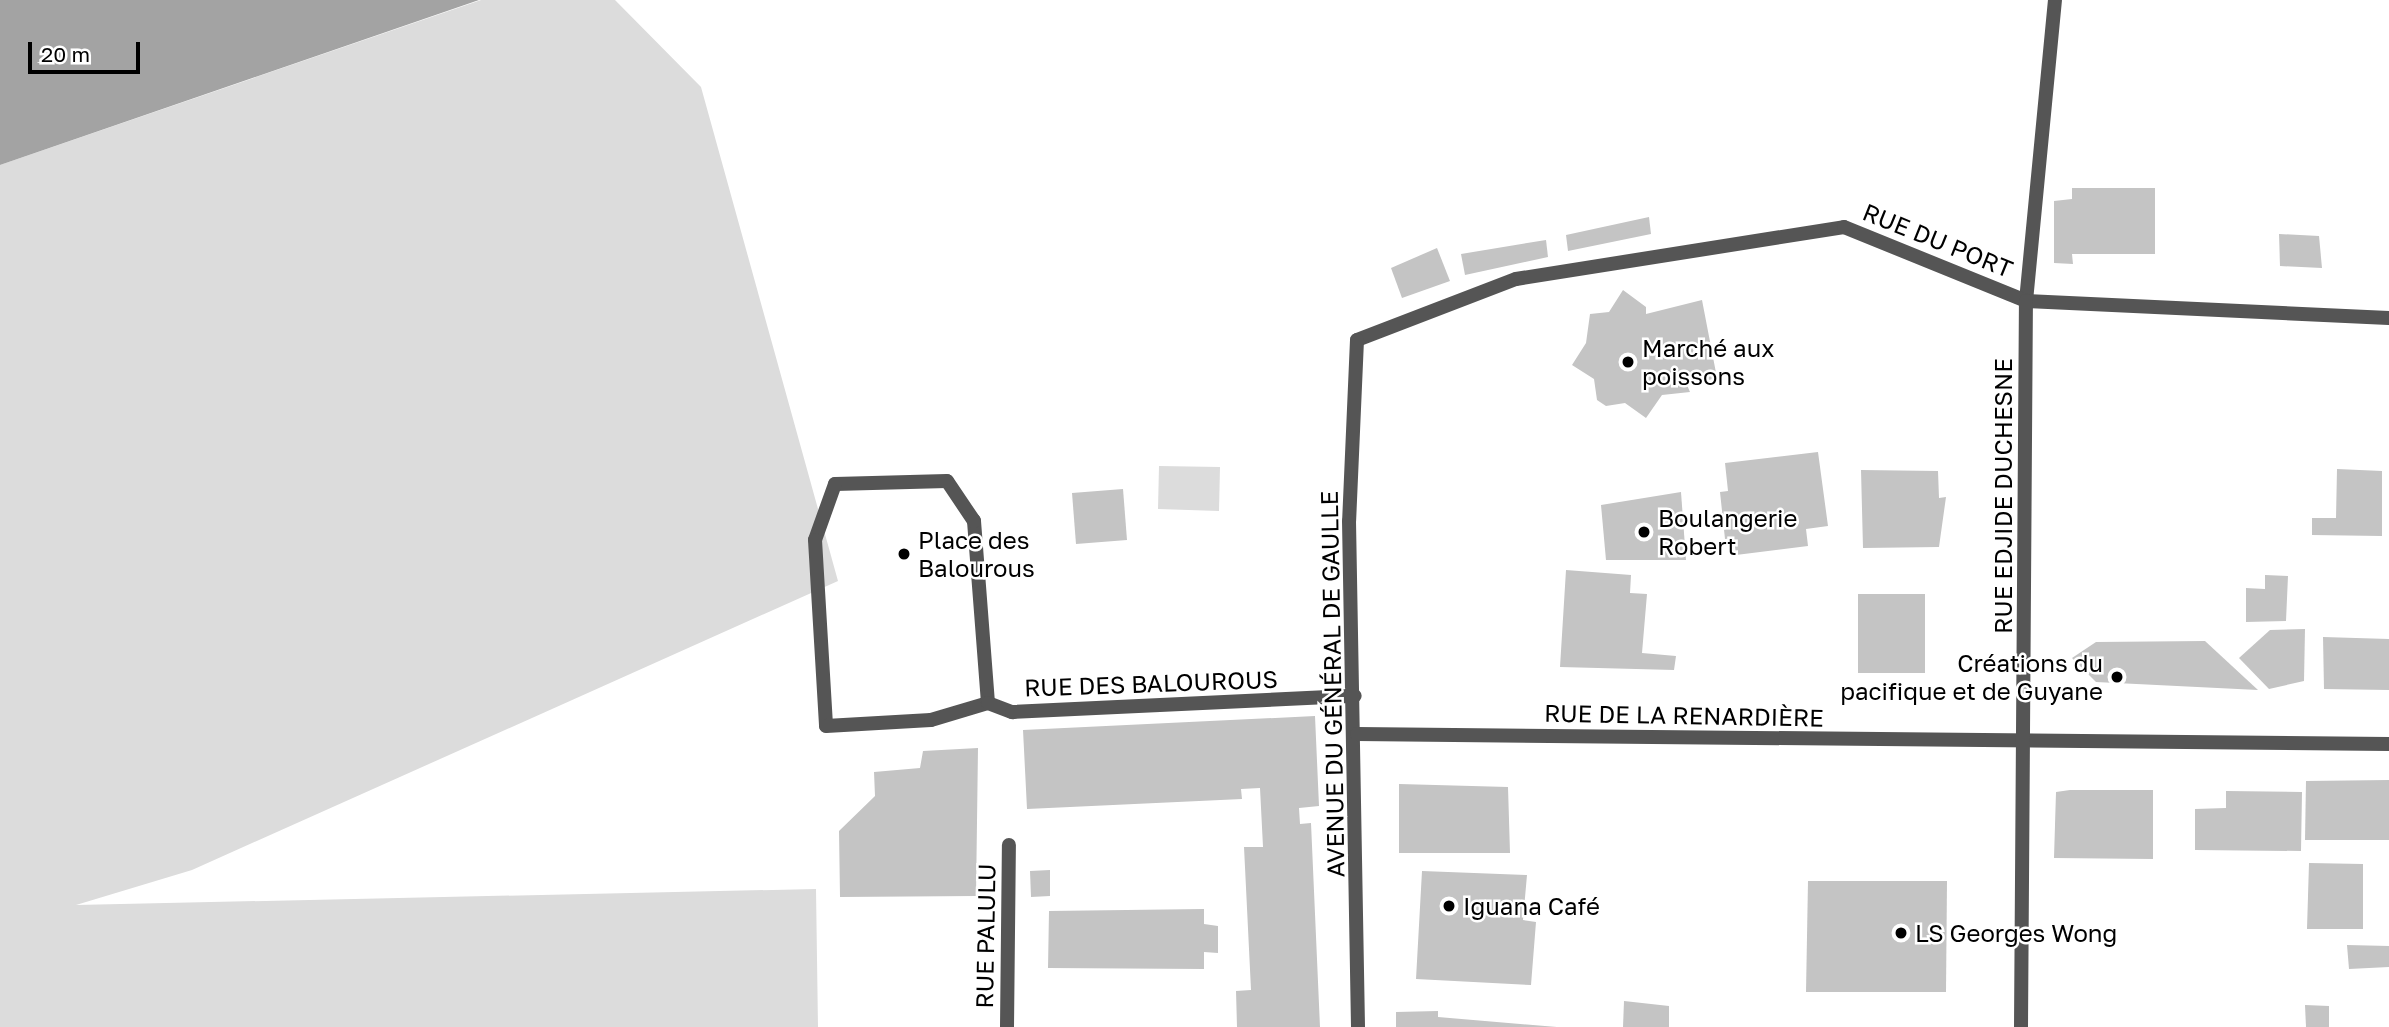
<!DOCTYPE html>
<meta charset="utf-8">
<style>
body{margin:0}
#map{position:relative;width:2389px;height:1027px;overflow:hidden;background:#fff;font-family:"Golos Text",sans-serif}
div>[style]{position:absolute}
.green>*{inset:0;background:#dcdcdc}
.water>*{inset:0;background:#a3a3a3}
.building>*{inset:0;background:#c4c4c4}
.lane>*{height:14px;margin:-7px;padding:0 7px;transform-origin:7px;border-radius:7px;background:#555}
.street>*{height:14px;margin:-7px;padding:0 7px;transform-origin:7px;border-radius:7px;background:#555}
.dots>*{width:19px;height:19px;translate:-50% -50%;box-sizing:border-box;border:4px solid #fff;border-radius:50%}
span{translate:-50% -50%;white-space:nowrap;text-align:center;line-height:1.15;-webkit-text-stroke:5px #fff;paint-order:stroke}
.street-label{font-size:24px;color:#000}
.poi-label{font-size:24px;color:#000}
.left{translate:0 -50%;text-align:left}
.right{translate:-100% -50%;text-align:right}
.scale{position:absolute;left:28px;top:42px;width:112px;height:32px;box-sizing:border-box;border:4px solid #000;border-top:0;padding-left:9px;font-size:21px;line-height:24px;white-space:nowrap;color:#000;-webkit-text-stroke:5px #fff;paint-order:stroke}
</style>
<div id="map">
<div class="green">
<div style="clip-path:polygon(481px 0,615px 0,701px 87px,838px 581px,192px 870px,76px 905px,816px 889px,818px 1027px,0 1027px,0 165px)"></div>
<div style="clip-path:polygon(1159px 466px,1220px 467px,1219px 511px,1158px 509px)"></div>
</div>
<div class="water">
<div style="clip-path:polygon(0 0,479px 0,0 165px)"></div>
</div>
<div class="building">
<div style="clip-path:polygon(2072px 188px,2155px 188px,2155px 254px,2072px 254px,2073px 264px,2054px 263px,2054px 201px,2072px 199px)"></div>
<div style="clip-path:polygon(1649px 217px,1651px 234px,1568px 251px,1566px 235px)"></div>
<div style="clip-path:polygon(2279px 234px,2319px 236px,2322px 268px,2280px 266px)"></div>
<div style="clip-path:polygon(1546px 240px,1548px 257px,1465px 275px,1461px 254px)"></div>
<div style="clip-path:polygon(1437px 248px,1450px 281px,1402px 298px,1391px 268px)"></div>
<div style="clip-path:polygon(1623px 290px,1646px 307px,1646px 314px,1702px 300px,1717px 378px,1687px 385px,1690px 392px,1662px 395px,1646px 418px,1625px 403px,1606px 406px,1597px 400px,1594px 379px,1572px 365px,1586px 343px,1590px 314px,1609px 312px)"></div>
<div style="clip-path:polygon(1818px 452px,1828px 526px,1806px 529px,1808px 546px,1736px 555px,1734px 538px,1725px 539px,1720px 492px,1728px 491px,1725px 463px)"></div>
<div style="clip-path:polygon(2337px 469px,2382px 471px,2382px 536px,2312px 535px,2312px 518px,2336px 518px)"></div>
<div style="clip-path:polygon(1861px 470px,1938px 471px,1939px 498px,1946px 497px,1939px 547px,1863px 548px)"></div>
<div style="clip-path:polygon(1123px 489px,1127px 540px,1076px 544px,1072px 493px)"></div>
<div style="clip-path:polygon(1681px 492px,1686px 560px,1606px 560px,1601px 505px)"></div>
<div style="clip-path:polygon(1566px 570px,1631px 575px,1630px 593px,1647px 594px,1642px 653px,1676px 656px,1674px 670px,1560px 667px)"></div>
<div style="clip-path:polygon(2265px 575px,2288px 576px,2286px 621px,2246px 622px,2246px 588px,2265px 589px)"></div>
<div style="clip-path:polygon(1858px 594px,1925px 594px,1925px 673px,1858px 673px)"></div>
<div style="clip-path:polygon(2305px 629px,2304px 681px,2269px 689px,2239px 658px,2270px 630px)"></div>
<div style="clip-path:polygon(2323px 637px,2389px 639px,2389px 690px,2324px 689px)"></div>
<div style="clip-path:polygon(2205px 641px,2258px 690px,2096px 682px,2072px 658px,2096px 642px)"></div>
<div style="clip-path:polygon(1315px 716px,1319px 806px,1299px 808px,1300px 824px,1311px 823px,1320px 1027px,1237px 1027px,1236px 991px,1251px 990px,1244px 847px,1263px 847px,1260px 788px,1241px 789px,1242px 799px,1027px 809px,1023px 730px)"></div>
<div style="clip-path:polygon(978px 748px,976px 896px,840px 897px,839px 831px,875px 796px,874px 772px,920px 768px,923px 751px)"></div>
<div style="clip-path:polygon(2389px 780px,2389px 840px,2305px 840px,2306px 781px)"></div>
<div style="clip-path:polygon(1399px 784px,1508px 787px,1510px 853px,1399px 853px)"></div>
<div style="clip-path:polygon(2070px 790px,2153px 790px,2153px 859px,2054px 858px,2056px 792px)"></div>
<div style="clip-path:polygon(2226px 791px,2302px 792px,2301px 851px,2195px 850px,2195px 809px,2226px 808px)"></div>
<div style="clip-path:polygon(2309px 863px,2363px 864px,2363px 929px,2307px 929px)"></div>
<div style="clip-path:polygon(1050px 870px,1050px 896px,1031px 897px,1030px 871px)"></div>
<div style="clip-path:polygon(1422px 871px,1527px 875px,1523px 920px,1536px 922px,1531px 985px,1416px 979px)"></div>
<div style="clip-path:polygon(1808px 881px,1947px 881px,1946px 992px,1806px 992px)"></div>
<div style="clip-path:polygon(1204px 909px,1204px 924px,1218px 926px,1218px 953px,1204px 952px,1204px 969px,1048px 968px,1049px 911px)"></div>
<div style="clip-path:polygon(2347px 945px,2389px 946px,2389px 967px,2349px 969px)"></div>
<div style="clip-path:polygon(1624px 1001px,1669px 1006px,1669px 1027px,1623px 1027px)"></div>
<div style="clip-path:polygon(2305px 1005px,2329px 1006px,2329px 1027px,2306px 1027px)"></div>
<div style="clip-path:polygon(1438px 1011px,1438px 1017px,1557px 1027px,1396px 1027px,1396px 1012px)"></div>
</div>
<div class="lane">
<div style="left:2026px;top:301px;width:302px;rotate:-84.5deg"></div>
<div style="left:1357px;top:340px;width:170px;rotate:-21deg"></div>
<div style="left:1516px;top:279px;width:332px;rotate:-9deg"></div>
<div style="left:1844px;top:227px;width:196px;rotate:22.1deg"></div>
<div style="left:2026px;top:301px;width:363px;rotate:2.7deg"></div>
<div style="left:988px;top:703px;width:183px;rotate:-94.4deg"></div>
<div style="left:974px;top:521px;width:48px;rotate:-124deg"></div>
<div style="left:947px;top:481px;width:112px;rotate:178.5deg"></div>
<div style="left:835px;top:484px;width:59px;rotate:109.7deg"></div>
<div style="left:815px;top:540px;width:186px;rotate:86.6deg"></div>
<div style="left:826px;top:726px;width:105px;rotate:-3.3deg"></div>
<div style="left:931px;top:720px;width:59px;rotate:-16.6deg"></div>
<div style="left:988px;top:703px;width:26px;rotate:21deg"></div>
<div style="left:1012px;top:712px;width:343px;rotate:-2.7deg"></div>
<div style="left:1007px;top:1027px;width:182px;rotate:-89.4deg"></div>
</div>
<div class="street">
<div style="left:1357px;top:340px;width:181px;rotate:92.5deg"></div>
<div style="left:1349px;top:521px;width:506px;rotate:88.98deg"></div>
<div style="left:1357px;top:734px;width:1032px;rotate:0.56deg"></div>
<div style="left:2021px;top:1027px;width:726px;rotate:-89.61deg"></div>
</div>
<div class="dots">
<div style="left:1628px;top:362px;background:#000"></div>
<div style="left:1644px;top:532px;background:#000"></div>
<div style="left:904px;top:554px;background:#000"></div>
<div style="left:2117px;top:677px;background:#000"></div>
<div style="left:1449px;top:906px;background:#000"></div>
<div style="left:1901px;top:933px;background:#000"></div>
</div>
<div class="street-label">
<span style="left:1938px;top:240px;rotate:22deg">RUE DU PORT</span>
<span style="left:2003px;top:496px;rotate:-90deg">RUE EDJIDE DUCHESNE</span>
<span style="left:1151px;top:683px;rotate:-2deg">RUE DES BALOUROUS</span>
<span style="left:1332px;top:684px;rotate:-91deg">AVENUE DU GÉNÉRAL DE GAULLE</span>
<span style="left:1684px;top:715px;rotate:1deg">RUE DE LA RENARDIÈRE</span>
<span style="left:985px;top:936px;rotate:-89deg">RUE PALULU</span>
</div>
<div class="poi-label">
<span class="left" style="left:1642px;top:362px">Marché aux<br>poissons</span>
<span class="left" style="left:1658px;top:532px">Boulangerie<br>Robert</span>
<span class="left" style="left:918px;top:554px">Place des<br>Balourous</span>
<span class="right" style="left:2103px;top:677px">Créations du<br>pacifique et de Guyane</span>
<span class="left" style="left:1463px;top:906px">Iguana Café</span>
<span class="left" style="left:1915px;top:933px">LS Georges Wong</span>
</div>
<div class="scale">20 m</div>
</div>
